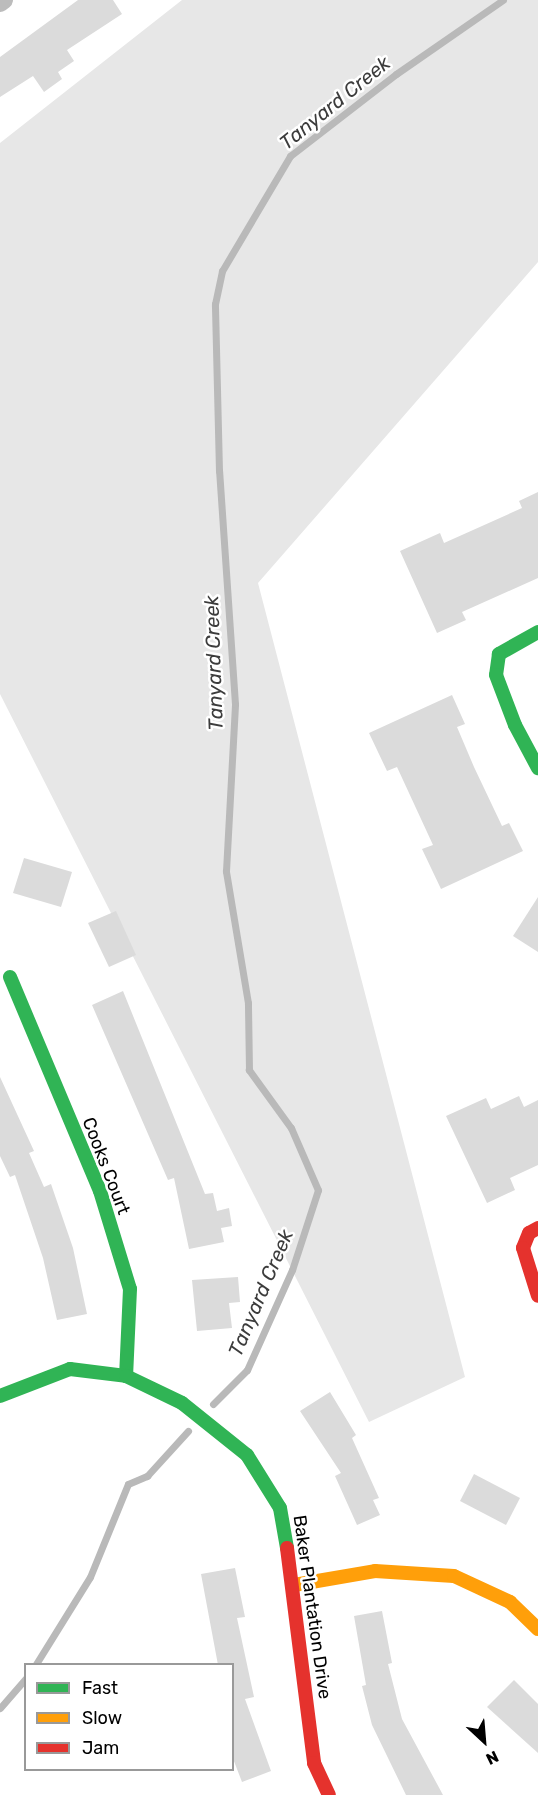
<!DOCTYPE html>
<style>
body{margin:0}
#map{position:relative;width:538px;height:1795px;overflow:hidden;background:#fff;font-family:Rubik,sans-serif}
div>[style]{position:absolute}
.green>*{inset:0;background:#e7e7e7}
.stream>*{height:7px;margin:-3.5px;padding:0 3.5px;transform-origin:3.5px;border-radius:3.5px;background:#b9b9b9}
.building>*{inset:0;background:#dbdbdb}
.street>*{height:18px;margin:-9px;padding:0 9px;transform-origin:9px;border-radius:9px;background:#bcbcbc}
.fast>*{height:14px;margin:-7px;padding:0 7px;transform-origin:7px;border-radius:7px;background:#30b455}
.slow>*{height:14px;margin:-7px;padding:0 7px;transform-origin:7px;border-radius:7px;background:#ff9f0a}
.jam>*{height:14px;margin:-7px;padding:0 7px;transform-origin:7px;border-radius:7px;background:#e5322d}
span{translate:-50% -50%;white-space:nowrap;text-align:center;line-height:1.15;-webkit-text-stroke:5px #fff;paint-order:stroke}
.street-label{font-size:18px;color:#000}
.water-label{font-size:20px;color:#3c3c3c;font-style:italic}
.legend{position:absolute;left:24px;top:1663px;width:210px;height:108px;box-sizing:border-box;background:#fff;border:2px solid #999;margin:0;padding:8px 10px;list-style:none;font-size:18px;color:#000}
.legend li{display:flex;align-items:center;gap:12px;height:30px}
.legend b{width:30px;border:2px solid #999}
.north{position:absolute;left:454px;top:1711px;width:60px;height:60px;-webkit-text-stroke:4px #fff;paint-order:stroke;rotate:154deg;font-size:16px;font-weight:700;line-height:24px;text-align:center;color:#000}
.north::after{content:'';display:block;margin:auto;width:21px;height:27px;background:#000;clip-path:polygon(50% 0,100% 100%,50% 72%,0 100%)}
</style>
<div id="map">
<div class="green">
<div style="clip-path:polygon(182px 0,538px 0,538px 262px,258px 583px,465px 1377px,369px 1422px,0 694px,0 143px)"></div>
</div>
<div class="stream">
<div style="left:213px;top:1404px;width:48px;rotate:-45deg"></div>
<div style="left:247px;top:1370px;width:110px;rotate:-65.8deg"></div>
<div style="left:292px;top:1270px;width:84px;rotate:-72deg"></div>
<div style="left:318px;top:1190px;width:68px;rotate:-113.5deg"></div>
<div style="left:291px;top:1128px;width:72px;rotate:-125.9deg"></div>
<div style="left:249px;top:1070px;width:67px;rotate:-90.9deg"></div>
<div style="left:248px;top:1003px;width:134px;rotate:-99.5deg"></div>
<div style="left:226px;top:871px;width:167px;rotate:-86.9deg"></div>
<div style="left:235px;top:704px;width:234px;rotate:-93.9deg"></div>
<div style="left:219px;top:471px;width:167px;rotate:-91.4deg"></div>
<div style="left:215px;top:304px;width:34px;rotate:-78deg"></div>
<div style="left:222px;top:271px;width:134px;rotate:-59.4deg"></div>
<div style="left:290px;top:156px;width:134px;rotate:-37.7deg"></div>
<div style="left:396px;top:74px;width:130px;rotate:-34.7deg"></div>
<div style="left:36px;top:1664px;width:102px;rotate:-58.2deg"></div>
<div style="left:90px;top:1577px;width:100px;rotate:-67.8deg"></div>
<div style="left:128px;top:1484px;width:21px;rotate:-23deg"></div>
<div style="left:147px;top:1476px;width:61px;rotate:-47.7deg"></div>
<div style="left:0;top:1708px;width:40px;rotate:-49deg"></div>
</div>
<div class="building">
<div style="clip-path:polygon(78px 0,113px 0,122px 14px,67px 50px,74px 61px,58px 72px,62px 79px,44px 92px,33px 76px,0 97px,0 57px)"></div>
<div style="clip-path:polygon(538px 492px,538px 578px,462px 612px,466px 620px,437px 633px,400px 551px,440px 533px,444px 543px,522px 508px,519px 501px)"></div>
<div style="clip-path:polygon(452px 695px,465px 724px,457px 727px,474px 767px,502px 826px,509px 823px,523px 851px,441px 889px,422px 849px,433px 845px,397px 767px,387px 771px,369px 733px)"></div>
<div style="clip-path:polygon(24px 858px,72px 872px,61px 907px,13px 893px)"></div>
<div style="clip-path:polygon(538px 897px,538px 952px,513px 936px)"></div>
<div style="clip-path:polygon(116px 911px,136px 955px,109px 967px,88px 923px)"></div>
<div style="clip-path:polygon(123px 991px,205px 1194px,213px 1193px,217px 1211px,229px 1208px,232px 1226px,221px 1228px,224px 1242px,189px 1249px,174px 1178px,168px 1180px,92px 1005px)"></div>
<div style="clip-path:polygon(0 1077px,34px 1151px,29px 1153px,44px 1187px,51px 1184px,73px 1248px,87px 1314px,57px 1320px,43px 1258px,15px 1175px,10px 1177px,0 1156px)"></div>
<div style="clip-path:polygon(519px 1096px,524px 1107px,538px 1100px,538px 1165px,510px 1178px,515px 1190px,487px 1203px,446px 1116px,486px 1098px,491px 1109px)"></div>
<div style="clip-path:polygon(238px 1277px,240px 1302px,229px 1303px,232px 1328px,197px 1331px,192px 1280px)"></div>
<div style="clip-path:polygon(330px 1392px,356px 1435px,352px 1438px,379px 1498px,373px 1500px,380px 1515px,357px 1525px,335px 1476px,341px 1473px,300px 1411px)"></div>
<div style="clip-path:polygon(474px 1474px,520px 1498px,506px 1525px,460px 1501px)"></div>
<div style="clip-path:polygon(235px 1568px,245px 1617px,237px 1618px,254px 1697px,245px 1699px,271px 1771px,242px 1782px,232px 1756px,232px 1665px,218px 1665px,201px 1574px)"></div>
<div style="clip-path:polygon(382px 1611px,392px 1663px,388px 1664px,402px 1719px,443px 1795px,406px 1795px,372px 1725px,362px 1686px,366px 1685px,354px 1616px)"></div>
<div style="clip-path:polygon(514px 1680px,538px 1704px,538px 1753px,487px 1707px)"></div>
</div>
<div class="street">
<div style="left:0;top:3px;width:5px;rotate:-37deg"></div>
</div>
<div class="fast">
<div style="left:538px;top:632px;width:45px;rotate:150.6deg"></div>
<div style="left:499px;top:654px;width:21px;rotate:98deg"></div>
<div style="left:496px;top:675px;width:53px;rotate:69.2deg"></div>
<div style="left:515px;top:725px;width:49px;rotate:61.9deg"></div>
<div style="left:10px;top:977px;width:232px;rotate:67.2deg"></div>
<div style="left:100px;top:1191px;width:102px;rotate:73deg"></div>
<div style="left:130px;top:1289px;width:87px;rotate:92.6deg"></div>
<div style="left:0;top:1396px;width:75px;rotate:-21.1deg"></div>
<div style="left:70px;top:1369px;width:56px;rotate:7.1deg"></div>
<div style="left:126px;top:1376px;width:62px;rotate:25.7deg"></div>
<div style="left:182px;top:1403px;width:83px;rotate:38.7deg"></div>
<div style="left:247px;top:1455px;width:62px;rotate:58.1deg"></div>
<div style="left:280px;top:1508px;width:41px;rotate:80.1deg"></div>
</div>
<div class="slow">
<div style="left:294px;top:1585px;width:82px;rotate:-9.8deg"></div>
<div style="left:375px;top:1571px;width:79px;rotate:3.6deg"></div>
<div style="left:454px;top:1576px;width:62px;rotate:24.9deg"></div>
<div style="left:510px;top:1602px;width:39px;rotate:44deg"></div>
</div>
<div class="jam">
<div style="left:538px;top:1228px;width:10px;rotate:151deg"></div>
<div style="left:529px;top:1233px;width:16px;rotate:112deg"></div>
<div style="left:523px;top:1248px;width:50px;rotate:72.6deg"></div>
<div style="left:287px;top:1548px;width:217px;rotate:82.8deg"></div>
<div style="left:314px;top:1763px;width:35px;rotate:65deg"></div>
</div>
<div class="street-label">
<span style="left:106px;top:1166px;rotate:69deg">Cooks Court</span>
<span style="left:312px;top:1607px;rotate:82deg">Baker Plantation Drive</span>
</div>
<div class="water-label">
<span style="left:335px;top:103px;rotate:-39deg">Tanyard Creek</span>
<span style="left:214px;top:663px;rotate:-92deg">Tanyard Creek</span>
<span style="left:261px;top:1293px;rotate:-67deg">Tanyard Creek</span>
</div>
<ul class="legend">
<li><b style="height:8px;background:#30b455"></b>Fast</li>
<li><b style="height:8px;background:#ff9f0a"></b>Slow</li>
<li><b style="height:8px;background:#e5322d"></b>Jam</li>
</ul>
<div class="north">N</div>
</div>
